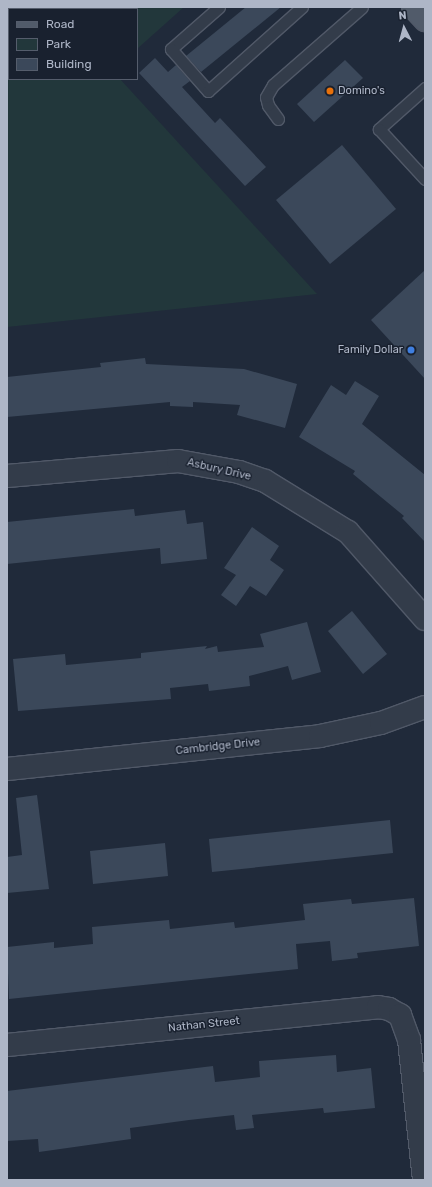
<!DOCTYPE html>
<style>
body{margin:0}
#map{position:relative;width:432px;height:1187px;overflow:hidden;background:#202a3a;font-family:Rubik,sans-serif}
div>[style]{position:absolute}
.green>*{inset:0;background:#22373b}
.building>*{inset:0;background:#3b485a}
.roads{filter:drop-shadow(1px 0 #515968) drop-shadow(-1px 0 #515968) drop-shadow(0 1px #515968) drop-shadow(0 -1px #515968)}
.lane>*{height:11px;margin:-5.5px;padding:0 5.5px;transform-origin:5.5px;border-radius:5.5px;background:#333c4a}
.street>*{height:22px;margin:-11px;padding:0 11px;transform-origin:11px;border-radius:11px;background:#333c4a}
.primary>*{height:22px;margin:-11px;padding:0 11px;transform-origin:11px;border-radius:11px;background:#515b6a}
.dots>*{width:11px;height:11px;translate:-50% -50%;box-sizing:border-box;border:2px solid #19212f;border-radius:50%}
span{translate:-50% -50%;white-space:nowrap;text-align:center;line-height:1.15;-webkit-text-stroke:3px #19212f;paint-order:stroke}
.poi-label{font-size:11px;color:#aeb6c7}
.left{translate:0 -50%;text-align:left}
.right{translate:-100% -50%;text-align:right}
.street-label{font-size:11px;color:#aeb6c7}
.frame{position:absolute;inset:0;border:8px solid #aeb6c7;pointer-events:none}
.legend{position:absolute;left:8px;top:8px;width:130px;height:72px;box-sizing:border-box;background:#19212f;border:1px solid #555d6c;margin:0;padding:5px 7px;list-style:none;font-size:12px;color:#aeb6c7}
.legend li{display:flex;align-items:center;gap:8px;height:20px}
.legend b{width:20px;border:1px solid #555d6c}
.north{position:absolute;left:384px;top:8px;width:40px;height:40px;-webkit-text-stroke:3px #19212f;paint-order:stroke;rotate:354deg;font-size:11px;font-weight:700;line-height:16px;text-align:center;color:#aeb6c7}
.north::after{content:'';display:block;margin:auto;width:14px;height:18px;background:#aeb6c7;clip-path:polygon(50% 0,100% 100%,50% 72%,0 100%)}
</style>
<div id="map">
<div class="green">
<div style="clip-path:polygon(80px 7px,184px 7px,137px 49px,137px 9px,78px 9px)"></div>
<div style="clip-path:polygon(7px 67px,9px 79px,120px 79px,317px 294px,7px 327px)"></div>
</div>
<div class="building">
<div style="clip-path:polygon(246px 7px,281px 7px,201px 72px,186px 56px)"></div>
<div style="clip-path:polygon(155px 58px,168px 72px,176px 65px,190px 81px,182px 87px,215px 123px,220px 118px,266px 167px,245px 186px,139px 73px)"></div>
<div style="clip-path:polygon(345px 60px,363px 78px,314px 122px,297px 104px)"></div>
<div style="clip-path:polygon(342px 145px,396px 209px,330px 264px,276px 200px)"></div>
<div style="clip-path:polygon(425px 270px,425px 379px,371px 320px)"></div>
<div style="clip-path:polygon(145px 358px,146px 364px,244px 369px,297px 384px,285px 428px,237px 415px,240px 405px,193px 402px,193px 407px,170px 406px,170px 402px,7px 417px,7px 377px,101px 367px,100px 363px)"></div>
<div style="clip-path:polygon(355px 381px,379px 396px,362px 424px,425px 475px,425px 542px,402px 518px,404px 516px,353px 474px,355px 471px,299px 437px,331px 385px,346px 395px)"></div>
<div style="clip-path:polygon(134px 509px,135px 516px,185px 510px,187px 524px,203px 522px,207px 559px,161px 564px,160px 548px,7px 564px,7px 522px)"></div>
<div style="clip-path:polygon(252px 527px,279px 546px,270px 560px,284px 570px,266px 596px,250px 586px,236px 606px,221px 595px,236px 575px,224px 568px)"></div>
<div style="clip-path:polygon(352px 611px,387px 654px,363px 674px,328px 631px)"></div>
<div style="clip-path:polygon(307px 622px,321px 672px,292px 680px,288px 666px,249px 676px,250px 686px,209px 691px,208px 684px,170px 688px,171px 699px,18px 711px,13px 659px,65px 654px,66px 665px,141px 658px,141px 653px,207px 646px,205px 649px,217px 646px,218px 652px,264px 647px,260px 634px)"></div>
<div style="clip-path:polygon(37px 795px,49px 889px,7px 893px,7px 857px,22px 855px,16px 798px)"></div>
<div style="clip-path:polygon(390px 820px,393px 853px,212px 872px,209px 839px)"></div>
<div style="clip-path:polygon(165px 843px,168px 876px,93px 884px,90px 851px)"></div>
<div style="clip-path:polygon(414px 898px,419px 946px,357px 953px,358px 958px,332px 961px,330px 941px,296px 944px,298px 969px,9px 999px,7px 947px,54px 942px,54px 948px,93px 944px,92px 927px,169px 920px,170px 929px,234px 922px,235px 928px,305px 920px,303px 904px,351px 899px,352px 904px)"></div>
<div style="clip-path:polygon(336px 1055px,337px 1072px,371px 1068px,375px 1108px,324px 1113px,323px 1108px,252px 1115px,254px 1128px,236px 1130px,234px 1115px,189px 1120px,130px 1128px,131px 1139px,39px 1152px,38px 1139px,7px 1141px,7px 1091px,213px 1066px,215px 1082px,260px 1077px,259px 1061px)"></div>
</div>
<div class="roads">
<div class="lane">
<div style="left:219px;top:7px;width:64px;rotate:138.8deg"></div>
<div style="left:171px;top:49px;width:56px;rotate:48.6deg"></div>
<div style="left:208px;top:91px;width:126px;rotate:-41.8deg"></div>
<div style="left:425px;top:88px;width:62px;rotate:138.3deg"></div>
<div style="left:379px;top:129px;width:68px;rotate:47.4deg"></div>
<div style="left:278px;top:119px;width:17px;rotate:-126deg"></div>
<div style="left:268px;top:105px;width:8px;rotate:-104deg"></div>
<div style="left:266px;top:97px;width:14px;rotate:-60deg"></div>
<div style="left:273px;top:85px;width:118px;rotate:-41.2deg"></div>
</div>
<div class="street">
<div style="left:7px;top:476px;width:172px;rotate:-5deg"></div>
<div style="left:178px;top:461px;width:62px;rotate:10.2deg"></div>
<div style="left:239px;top:472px;width:28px;rotate:19deg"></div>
<div style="left:265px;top:481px;width:97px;rotate:31.6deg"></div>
<div style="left:348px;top:532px;width:116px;rotate:48.5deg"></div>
<div style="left:7px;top:769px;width:315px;rotate:-6deg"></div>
<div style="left:320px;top:736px;width:62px;rotate:-12deg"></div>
<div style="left:381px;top:723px;width:47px;rotate:-20deg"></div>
<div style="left:7px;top:1045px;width:373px;rotate:-5.8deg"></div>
<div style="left:378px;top:1007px;width:11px;rotate:10deg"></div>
<div style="left:389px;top:1009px;width:13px;rotate:29deg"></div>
<div style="left:400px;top:1015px;width:27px;rotate:70deg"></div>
<div style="left:409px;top:1040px;width:141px;rotate:83.9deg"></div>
</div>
<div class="primary">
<div style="left:413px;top:7px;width:18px;rotate:47deg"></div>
</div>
</div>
<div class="dots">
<div style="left:330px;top:91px;background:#e8710a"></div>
<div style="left:411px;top:350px;background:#3f7fe0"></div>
</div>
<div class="poi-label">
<span class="left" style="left:338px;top:91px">Domino's</span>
<span class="right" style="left:403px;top:350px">Family Dollar</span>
</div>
<div class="street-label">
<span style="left:219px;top:470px;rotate:13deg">Asbury Drive</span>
<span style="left:218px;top:747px;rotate:-6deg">Cambridge Drive</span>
<span style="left:204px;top:1025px;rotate:-6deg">Nathan Street</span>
</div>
<div class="frame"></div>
<ul class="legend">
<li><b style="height:5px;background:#515b6a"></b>Road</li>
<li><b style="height:11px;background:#22373b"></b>Park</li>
<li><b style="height:11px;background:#3b485a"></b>Building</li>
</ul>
<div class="north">N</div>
</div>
